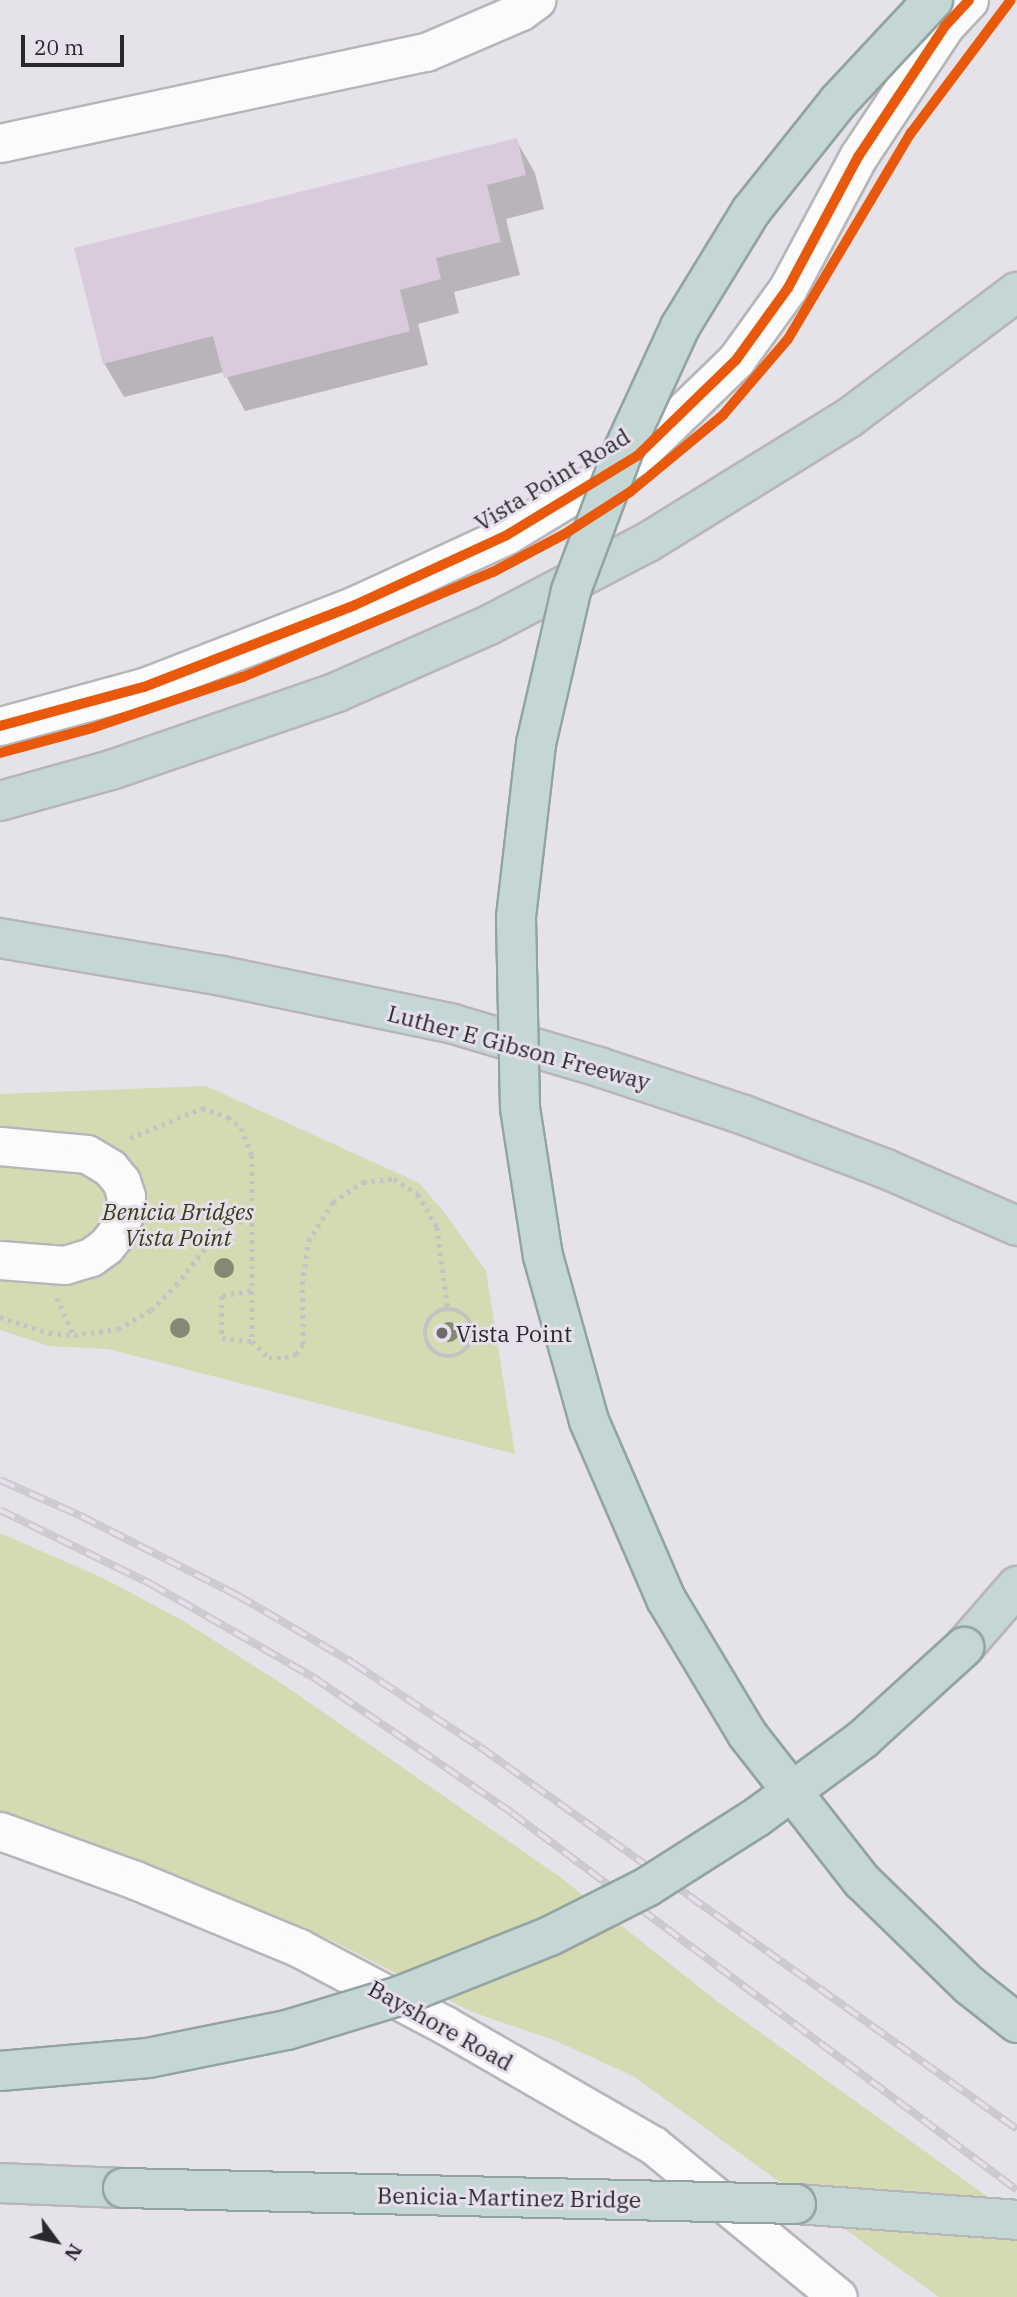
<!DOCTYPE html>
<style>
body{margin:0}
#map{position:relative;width:1017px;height:2297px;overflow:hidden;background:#e6e2e9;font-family:"IBM Plex Serif",serif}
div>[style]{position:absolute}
.green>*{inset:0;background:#d4dab1}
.shadow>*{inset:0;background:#0003}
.building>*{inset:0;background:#d9cadc}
.path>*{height:4.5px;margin-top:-2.25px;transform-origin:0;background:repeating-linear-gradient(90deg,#c4c2c4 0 3.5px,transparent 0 8.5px)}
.path>.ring{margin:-2.25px;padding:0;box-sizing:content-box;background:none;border:4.5px solid #c4c2c4;border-radius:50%}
.roads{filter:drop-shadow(2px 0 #b8b5ba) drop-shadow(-2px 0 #b8b5ba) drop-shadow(0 2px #b8b5ba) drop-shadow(0 -2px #b8b5ba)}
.minor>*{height:37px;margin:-18.5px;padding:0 18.5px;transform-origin:18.5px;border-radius:18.5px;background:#fbfbfc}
.highway>*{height:38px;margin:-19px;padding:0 19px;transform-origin:19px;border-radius:19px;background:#c5d7d5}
.rail>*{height:8px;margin-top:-4px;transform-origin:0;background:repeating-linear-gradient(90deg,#e6dfec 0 16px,#cccacd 0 32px);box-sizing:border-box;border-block:2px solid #cccacd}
.bridges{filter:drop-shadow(2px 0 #92a3a4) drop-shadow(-2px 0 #92a3a4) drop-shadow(0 2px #92a3a4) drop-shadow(0 -2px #92a3a4)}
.highway-bridge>*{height:38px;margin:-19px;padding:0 19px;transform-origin:19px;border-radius:19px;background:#c5d7d5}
.cycleway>*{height:10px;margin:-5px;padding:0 5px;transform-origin:5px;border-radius:5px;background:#e8590c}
.trees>*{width:20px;height:20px;margin:-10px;border-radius:50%;background:#868873}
.dots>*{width:19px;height:19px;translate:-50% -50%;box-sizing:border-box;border:4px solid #e6dfec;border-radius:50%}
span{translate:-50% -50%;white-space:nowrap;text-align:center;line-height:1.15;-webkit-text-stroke:6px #e6dfec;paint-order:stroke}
.street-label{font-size:23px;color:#2a282d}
.park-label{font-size:23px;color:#373e13;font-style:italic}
.poi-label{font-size:23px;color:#2a282d}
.left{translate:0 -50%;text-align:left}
.north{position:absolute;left:21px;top:2206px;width:70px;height:70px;-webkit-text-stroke:5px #e6dfec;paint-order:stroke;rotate:123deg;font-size:19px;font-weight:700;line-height:28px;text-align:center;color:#2a282d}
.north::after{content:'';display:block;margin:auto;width:24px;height:32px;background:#2a282d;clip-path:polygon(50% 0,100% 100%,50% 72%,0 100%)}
.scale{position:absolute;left:21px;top:35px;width:103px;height:32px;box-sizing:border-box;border:4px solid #2a282d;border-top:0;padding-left:9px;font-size:21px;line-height:24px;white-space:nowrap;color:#2a282d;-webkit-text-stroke:5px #e6dfec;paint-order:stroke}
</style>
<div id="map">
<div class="green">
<div style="clip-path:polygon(206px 1086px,419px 1183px,444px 1212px,486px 1271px,515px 1454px,108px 1349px,49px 1346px,0 1330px,0 1094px)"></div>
<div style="clip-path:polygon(0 1533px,105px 1579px,185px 1622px,284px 1685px,560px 1877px,718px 2002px,1017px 2218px,1017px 2297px,939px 2297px,633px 2076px,554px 2040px,472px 2012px,333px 1941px,0 1812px)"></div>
</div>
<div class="shadow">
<div style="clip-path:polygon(516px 140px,535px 173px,544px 209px,506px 219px,520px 275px,454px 292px,459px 313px,418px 324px,428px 365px,245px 411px,224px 372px,124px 397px,104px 363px)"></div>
</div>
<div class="building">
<div style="clip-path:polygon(517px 138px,526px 175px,487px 185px,501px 242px,436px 258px,441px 279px,400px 290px,410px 331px,224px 378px,213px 336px,103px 364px,74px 248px)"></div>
</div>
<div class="path">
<div style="left:130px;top:1138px;width:78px;rotate:-22.6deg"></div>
<div style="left:202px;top:1108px;width:28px;rotate:19deg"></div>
<div style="left:228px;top:1117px;width:17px;rotate:40deg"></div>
<div style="left:241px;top:1128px;width:29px;rotate:68deg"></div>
<div style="left:252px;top:1155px;width:186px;rotate:90deg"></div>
<div style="left:252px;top:1341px;width:24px;rotate:45deg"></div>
<div style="left:269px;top:1358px;width:16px"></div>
<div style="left:285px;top:1358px;width:12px;rotate:-20deg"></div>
<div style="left:296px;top:1354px;width:12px;rotate:-55deg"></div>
<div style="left:303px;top:1344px;width:60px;rotate:-91deg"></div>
<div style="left:302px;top:1284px;width:43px;rotate:-82.1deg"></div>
<div style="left:308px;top:1241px;width:46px;rotate:-57.3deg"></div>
<div style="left:333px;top:1202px;width:36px;rotate:-34deg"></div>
<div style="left:363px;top:1182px;width:31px;rotate:-6deg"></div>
<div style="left:394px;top:1179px;width:28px;rotate:32deg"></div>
<div style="left:418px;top:1194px;width:38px;rotate:60deg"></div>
<div style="left:437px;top:1227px;width:83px;rotate:82.4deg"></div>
<div style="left:251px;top:1291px;width:29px;rotate:170deg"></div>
<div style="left:222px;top:1296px;width:42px;rotate:90deg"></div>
<div style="left:222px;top:1338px;width:30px;rotate:6deg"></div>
<div style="left:57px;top:1298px;width:41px;rotate:65.3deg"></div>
<div style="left:74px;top:1335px;width:44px;rotate:-7.8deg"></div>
<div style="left:118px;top:1329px;width:38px;rotate:-30deg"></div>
<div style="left:151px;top:1310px;width:35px;rotate:-45deg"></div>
<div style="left:176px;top:1285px;width:74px;rotate:-51.6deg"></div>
<div style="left:222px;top:1227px;width:29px;rotate:-16deg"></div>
<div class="ring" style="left:425px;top:1309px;width:43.5px;height:43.5px"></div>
<div style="left:0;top:1317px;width:52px;rotate:18.1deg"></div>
<div style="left:49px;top:1333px;width:25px;rotate:5deg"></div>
</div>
<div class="roads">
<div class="minor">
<div style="left:0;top:143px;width:436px;rotate:-12.1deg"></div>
<div style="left:426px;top:52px;width:103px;rotate:-23.3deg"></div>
<div style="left:521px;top:11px;width:19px;rotate:-36deg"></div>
<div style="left:0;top:726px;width:149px;rotate:-15.2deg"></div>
<div style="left:144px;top:687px;width:226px;rotate:-21.2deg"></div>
<div style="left:355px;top:605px;width:167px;rotate:-24.7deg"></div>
<div style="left:507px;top:535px;width:152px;rotate:-31.3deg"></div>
<div style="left:637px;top:456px;width:138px;rotate:-44.1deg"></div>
<div style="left:736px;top:360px;width:89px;rotate:-54.2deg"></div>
<div style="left:788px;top:288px;width:149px;rotate:-61.9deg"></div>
<div style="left:858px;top:157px;width:157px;rotate:-56.4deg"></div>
<div style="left:945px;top:26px;width:35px;rotate:-47deg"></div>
<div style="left:0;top:1146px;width:87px;rotate:5.3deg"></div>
<div style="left:87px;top:1154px;width:27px;rotate:31deg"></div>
<div style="left:110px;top:1168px;width:17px;rotate:50deg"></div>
<div style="left:121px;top:1181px;width:16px;rotate:72deg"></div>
<div style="left:126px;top:1196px;width:19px;rotate:96deg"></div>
<div style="left:124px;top:1215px;width:18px;rotate:112deg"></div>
<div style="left:117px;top:1232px;width:18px;rotate:128deg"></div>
<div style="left:106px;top:1246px;width:19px;rotate:144deg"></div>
<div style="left:91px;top:1257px;width:27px;rotate:163deg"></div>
<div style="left:65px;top:1265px;width:65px;rotate:-175.6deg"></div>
<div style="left:0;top:1831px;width:144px;rotate:19.9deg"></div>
<div style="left:135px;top:1880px;width:178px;rotate:22.5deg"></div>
<div style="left:299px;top:1948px;width:165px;rotate:27.8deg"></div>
<div style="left:445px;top:2025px;width:240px;rotate:30deg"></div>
<div style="left:653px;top:2145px;width:239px;rotate:39.4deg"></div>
</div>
<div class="highway">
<div style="left:0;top:801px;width:115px;rotate:-15.6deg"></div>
<div style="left:111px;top:770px;width:239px;rotate:-19deg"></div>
<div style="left:337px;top:692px;width:166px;rotate:-23.8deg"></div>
<div style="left:489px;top:625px;width:179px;rotate:-27.6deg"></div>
<div style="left:648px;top:542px;width:236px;rotate:-31.7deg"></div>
<div style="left:849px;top:418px;width:210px;rotate:-36.9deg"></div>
<div style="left:0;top:938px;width:225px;rotate:9.7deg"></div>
<div style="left:222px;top:976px;width:236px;rotate:11.7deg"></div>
<div style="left:453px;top:1024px;width:152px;rotate:16.4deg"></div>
<div style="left:599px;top:1067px;width:153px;rotate:18.3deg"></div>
<div style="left:744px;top:1115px;width:152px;rotate:20.8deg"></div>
<div style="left:886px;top:1169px;width:143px;rotate:23.5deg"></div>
<div style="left:964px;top:1647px;width:81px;rotate:-49deg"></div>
<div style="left:0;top:2183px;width:123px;rotate:2.3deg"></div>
<div style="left:796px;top:2204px;width:222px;rotate:4.1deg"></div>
</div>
</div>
<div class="rail">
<div style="left:0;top:1480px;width:89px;rotate:24deg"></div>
<div style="left:81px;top:1516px;width:175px;rotate:26.9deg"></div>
<div style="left:237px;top:1595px;width:134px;rotate:30.4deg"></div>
<div style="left:353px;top:1663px;width:152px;rotate:33.5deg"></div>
<div style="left:480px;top:1747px;width:659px;rotate:35.43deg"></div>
<div style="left:0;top:1510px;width:168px;rotate:26.1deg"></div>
<div style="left:151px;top:1584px;width:187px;rotate:29.9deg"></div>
<div style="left:313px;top:1677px;width:241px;rotate:34.3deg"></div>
<div style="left:512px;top:1813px;width:630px;rotate:36.74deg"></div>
</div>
<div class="bridges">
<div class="highway-bridge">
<div style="left:933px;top:0;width:139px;rotate:133deg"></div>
<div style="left:838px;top:102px;width:139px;rotate:128.6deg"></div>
<div style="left:751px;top:211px;width:136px;rotate:121.5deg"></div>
<div style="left:680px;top:327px;width:134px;rotate:114.7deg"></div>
<div style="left:624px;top:449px;width:152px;rotate:110.5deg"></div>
<div style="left:571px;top:591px;width:157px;rotate:102.9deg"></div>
<div style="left:536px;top:744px;width:175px;rotate:96.6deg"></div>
<div style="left:516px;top:918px;width:190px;rotate:88.8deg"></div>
<div style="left:520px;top:1108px;width:150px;rotate:81.2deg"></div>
<div style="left:543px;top:1256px;width:171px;rotate:74.4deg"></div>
<div style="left:589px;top:1421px;width:194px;rotate:66.6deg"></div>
<div style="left:666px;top:1599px;width:157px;rotate:59deg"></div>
<div style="left:747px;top:1734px;width:187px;rotate:52deg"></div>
<div style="left:862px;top:1881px;width:149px;rotate:44.2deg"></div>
<div style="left:969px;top:1985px;width:61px;rotate:38.4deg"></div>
<div style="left:0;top:2071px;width:149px;rotate:-5deg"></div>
<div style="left:148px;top:2058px;width:142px;rotate:-11.4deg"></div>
<div style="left:287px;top:2030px;width:120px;rotate:-16.9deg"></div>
<div style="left:402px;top:1995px;width:159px;rotate:-21.7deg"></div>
<div style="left:550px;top:1936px;width:109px;rotate:-26.8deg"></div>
<div style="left:647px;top:1887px;width:130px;rotate:-32.5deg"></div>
<div style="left:757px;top:1817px;width:132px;rotate:-36.3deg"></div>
<div style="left:863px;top:1739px;width:137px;rotate:-42.3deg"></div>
<div style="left:123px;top:2188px;width:673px;rotate:1.36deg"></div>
</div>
</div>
<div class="cycleway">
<div style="left:0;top:726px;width:149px;rotate:-15.2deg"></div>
<div style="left:144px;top:687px;width:226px;rotate:-21.2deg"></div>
<div style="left:355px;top:605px;width:167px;rotate:-24.7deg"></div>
<div style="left:507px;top:535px;width:152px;rotate:-31.3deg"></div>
<div style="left:637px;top:456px;width:138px;rotate:-44.1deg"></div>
<div style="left:736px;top:360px;width:89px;rotate:-54.2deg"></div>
<div style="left:788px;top:288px;width:149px;rotate:-61.9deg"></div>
<div style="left:858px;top:157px;width:157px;rotate:-56.4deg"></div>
<div style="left:945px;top:26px;width:35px;rotate:-47deg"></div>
<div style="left:0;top:753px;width:95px;rotate:-15.2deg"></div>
<div style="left:92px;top:728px;width:159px;rotate:-18.7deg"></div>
<div style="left:243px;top:677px;width:271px;rotate:-22.8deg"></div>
<div style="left:493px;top:572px;width:79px;rotate:-27.9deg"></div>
<div style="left:563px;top:535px;width:80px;rotate:-32.7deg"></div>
<div style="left:630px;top:492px;width:121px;rotate:-39.6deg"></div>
<div style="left:723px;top:415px;width:100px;rotate:-49.5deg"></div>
<div style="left:788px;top:339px;width:240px;rotate:-59.2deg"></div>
<div style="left:911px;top:133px;width:166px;rotate:-53.1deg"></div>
</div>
<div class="trees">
<div style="left:224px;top:1268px"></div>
<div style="left:180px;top:1328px"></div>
<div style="left:449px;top:1332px"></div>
</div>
<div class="dots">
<div style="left:442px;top:1333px;background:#6c696f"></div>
</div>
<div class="street-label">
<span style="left:552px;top:479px;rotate:-31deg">Vista Point Road</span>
<span style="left:519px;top:1047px;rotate:15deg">Luther E Gibson Freeway</span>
<span style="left:441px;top:2025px;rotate:29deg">Bayshore Road</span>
<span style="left:509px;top:2197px;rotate:1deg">Benicia-Martinez Bridge</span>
</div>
<div class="park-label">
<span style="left:178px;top:1224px">Benicia Bridges<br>Vista Point</span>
</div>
<div class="poi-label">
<span class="left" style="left:456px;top:1333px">Vista Point</span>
</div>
<div class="north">N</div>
<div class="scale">20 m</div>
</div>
